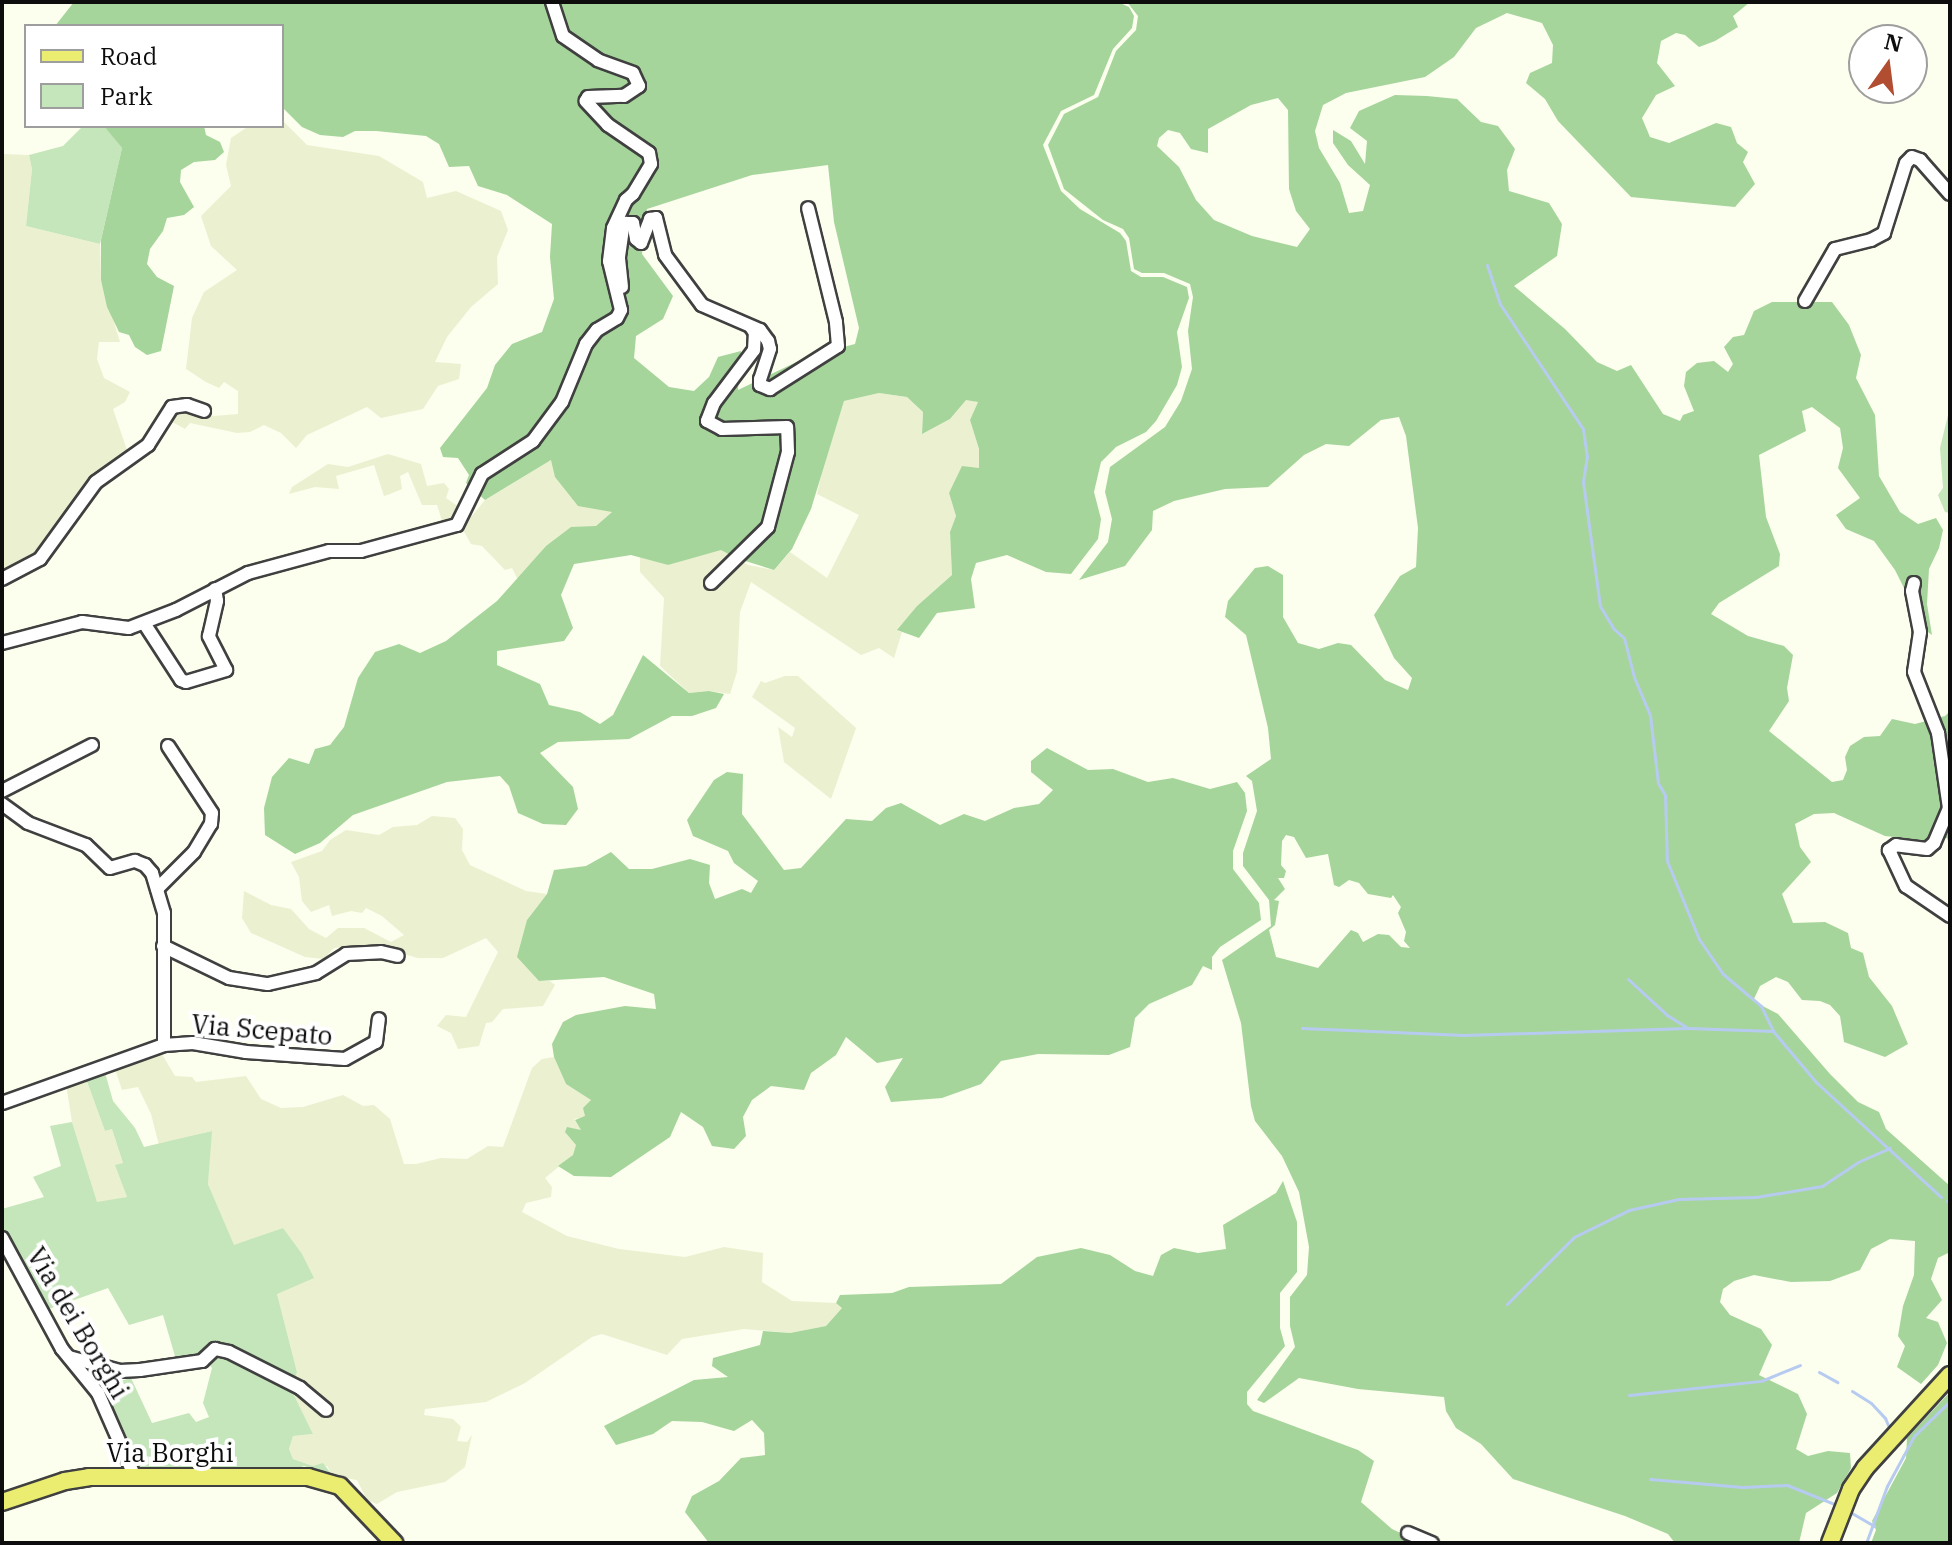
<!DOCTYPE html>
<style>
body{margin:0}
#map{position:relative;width:1952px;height:1545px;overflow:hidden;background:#fcfeee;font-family:"IBM Plex Serif",serif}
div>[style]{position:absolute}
.farmland>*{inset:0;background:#ebf1d0}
.green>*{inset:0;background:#c5e5ba}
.forest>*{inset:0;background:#a5d59b}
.stream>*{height:3px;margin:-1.5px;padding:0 1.5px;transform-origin:1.5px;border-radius:1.5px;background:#b7cbf1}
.roads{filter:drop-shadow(2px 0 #404040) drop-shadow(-2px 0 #404040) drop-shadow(0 2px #404040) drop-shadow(0 -2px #404040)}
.minor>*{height:12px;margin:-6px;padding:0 6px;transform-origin:6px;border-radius:6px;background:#fff}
.major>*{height:16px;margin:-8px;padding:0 8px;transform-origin:8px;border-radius:8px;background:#eaed6f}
span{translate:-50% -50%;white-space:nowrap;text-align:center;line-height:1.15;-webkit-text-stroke:8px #fff;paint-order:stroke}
.street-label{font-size:26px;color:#0d0d0d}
.frame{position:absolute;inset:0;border:4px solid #0d0d0d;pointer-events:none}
.legend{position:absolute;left:24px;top:24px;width:260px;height:104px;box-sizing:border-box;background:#fff;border:2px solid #9e9e9e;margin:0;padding:10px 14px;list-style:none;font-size:24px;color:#0d0d0d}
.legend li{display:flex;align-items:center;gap:16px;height:40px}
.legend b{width:40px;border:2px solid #9e9e9e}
.north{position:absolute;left:1848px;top:24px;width:80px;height:80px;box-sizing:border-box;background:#fff;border:2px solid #9e9e9e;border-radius:50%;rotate:14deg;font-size:22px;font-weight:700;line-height:32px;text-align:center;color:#0d0d0d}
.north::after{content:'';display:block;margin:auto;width:28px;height:36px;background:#b14d30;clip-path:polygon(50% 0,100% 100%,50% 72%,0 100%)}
</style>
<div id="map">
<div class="farmland">
<div style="clip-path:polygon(282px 120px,307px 145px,379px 156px,423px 182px,427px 198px,456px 191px,501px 211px,508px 230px,497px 257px,498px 284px,471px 307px,447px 337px,435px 362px,461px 364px,459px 379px,438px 386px,423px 409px,381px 418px,367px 407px,307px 435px,296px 448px,281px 433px,264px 425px,250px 432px,237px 433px,190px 423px,185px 429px,167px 419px,173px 409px,214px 416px,238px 414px,238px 391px,224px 382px,219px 388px,206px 382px,186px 369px,192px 318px,204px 292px,237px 270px,211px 246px,201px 216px,231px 186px,226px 165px,231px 138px,249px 126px,282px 126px)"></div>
<div style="clip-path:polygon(2px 154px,29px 155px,32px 169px,26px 226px,100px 244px,101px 280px,120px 342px,99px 342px,97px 359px,104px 378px,130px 392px,125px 402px,113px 409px,128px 453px,38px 558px,2px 577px)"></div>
<div style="clip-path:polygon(879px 393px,907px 397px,923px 412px,922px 434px,950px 419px,966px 399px,978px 402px,970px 420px,979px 449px,979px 469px,949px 493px,956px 516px,950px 532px,952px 575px,917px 606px,898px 631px,902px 632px,894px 658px,879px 648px,861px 655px,751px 582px,740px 612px,737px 672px,730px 694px,709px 691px,689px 693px,660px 666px,664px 598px,640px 572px,640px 557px,668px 565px,721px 549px,748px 565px,774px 570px,790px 552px,827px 578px,859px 515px,817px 494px,823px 467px,844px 401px)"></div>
<div style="clip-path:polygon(388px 454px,421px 464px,427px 486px,444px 483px,449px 489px,446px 498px,472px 516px,485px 500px,551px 460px,613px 511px,596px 526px,546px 546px,518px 580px,512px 568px,505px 570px,482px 546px,471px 544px,458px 521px,444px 527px,437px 505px,422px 505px,408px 472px,400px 476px,402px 489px,390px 494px,384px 496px,374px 465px,336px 476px,339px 489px,315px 487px,289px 494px,292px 487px,328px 464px,348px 467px)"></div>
<div style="clip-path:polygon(785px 676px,798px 676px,856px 728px,831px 799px,784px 762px,778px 727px,792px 737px,795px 728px,752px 697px,761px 681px,765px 683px)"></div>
<div style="clip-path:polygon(432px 816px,455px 818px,463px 829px,462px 850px,470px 865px,526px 891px,547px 894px,527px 920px,539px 981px,550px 981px,555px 985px,543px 1006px,503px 1009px,492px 1022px,486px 1023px,479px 1046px,458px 1049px,451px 1033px,437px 1026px,446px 1015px,466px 1017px,498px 952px,486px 938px,443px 958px,418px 958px,382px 948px,353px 946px,334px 948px,324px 959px,305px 957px,251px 933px,242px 918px,244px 891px,271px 905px,291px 909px,309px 929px,326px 938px,338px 928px,364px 928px,391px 942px,404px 935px,382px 916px,366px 908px,362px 913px,351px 911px,332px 916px,329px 905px,311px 912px,302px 901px,299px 877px,291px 862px,322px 851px,330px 840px,346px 830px,379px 835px,393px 827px,417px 825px)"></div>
<div style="clip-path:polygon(160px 1051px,175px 1076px,192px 1077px,196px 1082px,246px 1076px,261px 1099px,281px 1108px,303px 1107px,343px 1095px,363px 1106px,374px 1105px,390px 1119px,404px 1164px,416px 1164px,441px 1158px,467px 1159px,488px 1146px,503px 1147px,532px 1068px,542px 1059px,554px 1057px,566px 1084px,591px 1100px,584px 1108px,585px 1117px,574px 1119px,582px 1131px,573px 1155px,545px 1178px,552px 1187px,551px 1197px,526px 1203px,522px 1212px,567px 1236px,619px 1249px,685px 1257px,724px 1247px,763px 1253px,762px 1282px,792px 1301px,836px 1303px,843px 1307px,826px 1326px,790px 1333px,744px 1329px,682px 1339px,667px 1355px,602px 1334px,592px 1337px,525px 1383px,486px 1402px,425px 1409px,424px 1415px,453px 1419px,461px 1427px,457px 1441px,467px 1442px,472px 1435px,465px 1467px,445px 1482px,397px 1492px,377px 1504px,367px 1500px,357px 1480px,333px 1476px,327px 1466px,313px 1466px,293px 1459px,289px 1449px,293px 1436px,313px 1434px,291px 1389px,297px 1372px,277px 1294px,283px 1228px,234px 1246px,208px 1184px,211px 1131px,159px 1145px,151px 1114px,138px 1087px,122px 1090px,115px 1069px)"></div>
<div style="clip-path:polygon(85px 1076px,105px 1131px,112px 1129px,123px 1163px,116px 1166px,127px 1197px,97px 1203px,72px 1122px,66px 1084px)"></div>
</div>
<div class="green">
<div style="clip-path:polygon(83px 126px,105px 126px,122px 148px,100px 244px,26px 226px,32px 169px,29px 155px,63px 146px)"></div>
<div style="clip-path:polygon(1950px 407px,1950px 513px,1945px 512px,1938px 495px,1943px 488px,1940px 448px)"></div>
<div style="clip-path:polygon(104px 1069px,113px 1101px,135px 1128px,144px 1147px,212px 1131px,208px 1184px,234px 1245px,283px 1228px,302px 1254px,314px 1278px,277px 1294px,297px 1372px,291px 1389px,313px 1434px,293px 1436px,289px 1449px,293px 1459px,313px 1466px,323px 1463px,333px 1476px,304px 1466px,286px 1473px,138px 1471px,100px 1386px,131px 1378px,152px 1423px,189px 1413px,196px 1422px,209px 1417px,203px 1403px,212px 1368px,203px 1355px,177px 1363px,163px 1315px,129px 1325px,108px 1288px,46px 1310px,2px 1230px,2px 1209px,44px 1197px,33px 1177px,61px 1166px,50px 1126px,72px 1122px,97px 1202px,127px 1197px,115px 1165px,123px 1163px,112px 1129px,105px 1131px,85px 1076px)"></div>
</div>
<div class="forest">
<div style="clip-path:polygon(74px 2px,1118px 2px,1129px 7px,1134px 16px,1132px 28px,1113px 49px,1094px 95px,1061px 111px,1043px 145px,1061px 191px,1080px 209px,1120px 233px,1126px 241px,1131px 271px,1141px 277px,1163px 277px,1187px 287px,1189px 298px,1177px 332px,1182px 367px,1177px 385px,1156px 421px,1146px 432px,1116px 447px,1101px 462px,1094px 492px,1101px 519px,1098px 539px,1071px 574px,1046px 572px,1007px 555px,976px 563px,971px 579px,975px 608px,937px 613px,919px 638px,897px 630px,917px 606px,952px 575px,950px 532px,956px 516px,949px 493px,962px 466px,979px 468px,979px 449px,970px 420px,978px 402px,966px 400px,950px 419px,922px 434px,923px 412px,907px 397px,879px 393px,844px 401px,811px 509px,792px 549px,774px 570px,739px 559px,770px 528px,786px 480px,791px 429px,784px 423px,735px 427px,710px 420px,716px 404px,739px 372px,738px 390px,809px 356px,855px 344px,859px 328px,834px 222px,828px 165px,752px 175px,647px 209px,642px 254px,673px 296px,663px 319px,636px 336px,634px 358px,669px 387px,694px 391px,709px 377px,718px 357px,741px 351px,740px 364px,711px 402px,705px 422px,722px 431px,785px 429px,781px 479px,766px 526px,734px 557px,721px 550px,668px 565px,631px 555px,574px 564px,561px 595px,573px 628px,564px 641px,497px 651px,497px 665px,540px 684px,549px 705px,580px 712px,600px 724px,613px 715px,643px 655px,689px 693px,709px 691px,724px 694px,716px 708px,692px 716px,672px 716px,629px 739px,558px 742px,540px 753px,573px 787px,578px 809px,566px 825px,543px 824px,518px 813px,509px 786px,500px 776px,447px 782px,353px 815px,320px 843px,295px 854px,265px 835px,264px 808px,272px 777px,289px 758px,309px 764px,315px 749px,330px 745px,344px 727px,358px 678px,375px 652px,399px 644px,420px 653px,446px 641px,497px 601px,546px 546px,571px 527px,596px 526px,612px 512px,578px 506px,555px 477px,551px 460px,485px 500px,466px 483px,469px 475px,458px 458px,443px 457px,440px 448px,487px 388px,495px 365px,512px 344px,542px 332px,554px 299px,550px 257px,552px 224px,507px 195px,478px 186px,469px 166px,449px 167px,439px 144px,426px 136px,376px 131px,355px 131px,343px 137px,320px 135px,302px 127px,282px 107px,282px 26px,55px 26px)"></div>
<div style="clip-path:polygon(evenodd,1127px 2px,1750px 2px,1733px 16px,1738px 27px,1715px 41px,1699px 47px,1685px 35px,1676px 33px,1661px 41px,1657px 63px,1675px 86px,1656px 95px,1642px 118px,1650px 137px,1669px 143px,1716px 123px,1731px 127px,1737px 143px,1748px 152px,1743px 162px,1755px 184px,1735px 207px,1631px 197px,1558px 121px,1545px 99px,1526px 83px,1530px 73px,1552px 63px,1553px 45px,1542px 23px,1507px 13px,1476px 28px,1454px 57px,1425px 77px,1346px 93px,1323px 105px,1315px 131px,1319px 148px,1340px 183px,1349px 213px,1363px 211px,1370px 185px,1348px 165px,1333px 143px,1333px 130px,1351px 141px,1365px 164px,1367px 141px,1350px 128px,1359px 111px,1395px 95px,1427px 96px,1457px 99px,1481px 122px,1498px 126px,1515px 149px,1507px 170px,1509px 191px,1549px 203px,1562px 224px,1557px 256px,1514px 286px,1565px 329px,1597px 362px,1617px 371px,1631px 365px,1663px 414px,1680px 421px,1683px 415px,1694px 411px,1684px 386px,1686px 372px,1697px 363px,1714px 361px,1728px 372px,1733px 364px,1724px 347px,1733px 337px,1744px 335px,1754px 311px,1772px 302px,1832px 302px,1849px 325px,1861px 355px,1856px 378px,1875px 415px,1879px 476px,1900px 512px,1918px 524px,1936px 518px,1943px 530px,1939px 548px,1929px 569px,1927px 604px,1932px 635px,1925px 630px,1895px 570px,1874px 541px,1846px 529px,1836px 515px,1860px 498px,1838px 468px,1843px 448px,1840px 428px,1812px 407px,1802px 411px,1806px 431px,1759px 455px,1766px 517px,1780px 554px,1779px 566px,1719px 603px,1711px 614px,1748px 636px,1784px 646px,1793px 655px,1787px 688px,1789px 701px,1769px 731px,1832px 782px,1843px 780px,1847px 770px,1845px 757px,1850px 746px,1864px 737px,1880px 736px,1892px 719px,1915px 724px,1945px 716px,1950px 711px,1950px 846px,1947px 838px,1931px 838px,1919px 846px,1904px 838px,1885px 836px,1834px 813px,1814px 814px,1795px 824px,1800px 847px,1811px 862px,1782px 894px,1793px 923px,1825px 922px,1848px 933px,1851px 948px,1863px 953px,1869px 977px,1892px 1006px,1908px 1044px,1885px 1057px,1844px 1042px,1840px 1016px,1830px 1005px,1820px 1001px,1802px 1000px,1788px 982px,1776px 977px,1760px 986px,1753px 1001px,1778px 1014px,1830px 1074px,1858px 1102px,1879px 1112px,1886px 1129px,1950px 1186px,1950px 1252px,1938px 1258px,1931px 1279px,1942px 1300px,1926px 1318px,1938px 1322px,1947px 1343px,1938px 1365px,1921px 1384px,1897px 1367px,1905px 1346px,1898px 1336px,1903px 1306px,1914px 1275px,1915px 1241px,1890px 1239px,1871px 1249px,1860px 1270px,1830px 1281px,1791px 1282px,1754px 1275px,1734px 1281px,1723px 1289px,1720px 1302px,1730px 1315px,1761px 1329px,1772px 1345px,1759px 1375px,1798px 1394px,1807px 1414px,1796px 1449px,1808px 1456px,1828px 1451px,1850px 1453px,1851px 1468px,1837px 1493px,1806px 1513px,1799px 1543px,1675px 1543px,1668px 1534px,1625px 1516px,1513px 1479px,1481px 1444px,1456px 1428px,1446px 1411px,1444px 1397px,1358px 1389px,1299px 1378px,1264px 1403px,1257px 1400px,1295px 1347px,1290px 1326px,1290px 1297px,1307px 1275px,1309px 1247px,1299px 1192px,1282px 1156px,1255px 1121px,1251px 1106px,1241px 1023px,1222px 960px,1271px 926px,1269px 900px,1243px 866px,1243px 853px,1257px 811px,1252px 781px,1246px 776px,1271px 759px,1268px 728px,1246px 635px,1225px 617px,1228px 601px,1255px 568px,1268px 566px,1283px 575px,1283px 617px,1298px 643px,1319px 649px,1338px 643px,1351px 645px,1385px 680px,1408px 690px,1412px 678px,1394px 658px,1374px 615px,1400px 576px,1416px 567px,1418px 528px,1406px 436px,1399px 417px,1381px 420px,1349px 446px,1326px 444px,1304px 455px,1268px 487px,1225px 489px,1174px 501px,1153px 511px,1152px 530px,1125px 566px,1079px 580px,1108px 542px,1112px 519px,1105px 492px,1110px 467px,1165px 427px,1181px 401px,1192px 369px,1188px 331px,1193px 297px,1190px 284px,1164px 273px,1142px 273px,1134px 269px,1129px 238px,1123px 229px,1103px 220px,1064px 189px,1048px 145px,1064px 114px,1098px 97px,1116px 51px,1136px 30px,1138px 16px,1127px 2px,1278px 98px,1288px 110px,1289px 189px,1296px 211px,1310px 229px,1297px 247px,1252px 236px,1214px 220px,1196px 200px,1179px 167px,1157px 146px,1159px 138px,1168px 130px,1180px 133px,1191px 149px,1208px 153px,1208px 129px,1251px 105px,1278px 98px,1127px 2px,1286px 835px,1294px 837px,1306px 858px,1328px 854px,1334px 885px,1339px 887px,1349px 880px,1359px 883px,1368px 894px,1391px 898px,1393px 895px,1401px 907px,1398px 913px,1406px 932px,1404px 941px,1410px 948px,1401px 947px,1389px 935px,1378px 934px,1363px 942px,1358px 933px,1351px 930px,1318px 968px,1276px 957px,1269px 930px,1275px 925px,1279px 901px,1274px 900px,1285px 889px,1278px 878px,1284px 878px,1286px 871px,1281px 865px,1282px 841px,1286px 835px)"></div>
<div style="clip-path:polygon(104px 126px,204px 126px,206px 135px,220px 142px,224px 152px,215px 160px,194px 162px,181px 170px,180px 182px,194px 207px,184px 215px,167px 218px,163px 231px,150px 249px,147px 264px,157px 277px,174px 286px,161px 351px,147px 355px,135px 347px,129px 335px,119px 332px,107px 307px,101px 280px,101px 240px,122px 148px)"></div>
<div style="clip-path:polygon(1047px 748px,1088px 770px,1113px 769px,1148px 782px,1173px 778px,1210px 789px,1237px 782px,1245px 793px,1247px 811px,1233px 851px,1233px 869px,1259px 903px,1261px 920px,1220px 947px,1212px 957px,1212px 970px,1203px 966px,1192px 985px,1149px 1004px,1135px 1018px,1130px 1047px,1109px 1055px,1038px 1054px,1001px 1061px,981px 1084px,942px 1098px,891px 1102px,885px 1087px,903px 1058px,877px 1063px,846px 1037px,836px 1055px,811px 1073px,804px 1090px,771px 1086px,752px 1100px,743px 1117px,746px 1136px,734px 1149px,712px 1146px,703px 1127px,681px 1112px,670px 1137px,611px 1177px,574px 1176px,558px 1166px,573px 1155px,576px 1145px,565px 1132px,567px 1127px,581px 1130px,575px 1120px,585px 1116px,583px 1108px,591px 1100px,566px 1084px,554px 1057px,552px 1044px,563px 1022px,576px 1015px,625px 1006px,656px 1009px,654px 994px,604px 977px,539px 981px,517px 957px,527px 920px,547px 894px,554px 870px,586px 866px,611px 852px,629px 869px,652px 869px,690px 859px,710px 865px,709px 883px,715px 899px,742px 889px,751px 893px,758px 881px,734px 863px,728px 851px,693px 836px,687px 820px,714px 780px,727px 772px,743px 774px,742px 814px,784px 870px,801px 868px,846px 819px,872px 821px,886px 808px,901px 803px,940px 825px,964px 814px,985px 821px,1014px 808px,1039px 804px,1053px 790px,1031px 772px,1031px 761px)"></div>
<div style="clip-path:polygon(1283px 1181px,1297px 1222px,1297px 1272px,1280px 1293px,1280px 1328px,1285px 1346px,1247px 1392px,1247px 1404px,1253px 1411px,1358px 1450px,1374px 1461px,1361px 1502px,1392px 1529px,1422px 1543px,709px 1543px,685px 1512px,692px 1496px,719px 1481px,741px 1458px,765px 1455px,764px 1433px,752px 1420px,734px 1431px,702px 1422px,672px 1421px,653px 1434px,616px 1445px,604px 1426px,694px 1380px,728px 1377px,712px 1366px,713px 1358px,760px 1345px,763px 1331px,790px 1333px,826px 1326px,842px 1308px,836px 1303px,840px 1295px,892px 1293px,909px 1287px,1001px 1284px,1037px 1257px,1081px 1248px,1110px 1255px,1135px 1271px,1153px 1276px,1161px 1255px,1174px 1248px,1198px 1253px,1226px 1249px,1223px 1225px,1276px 1193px)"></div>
<div style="clip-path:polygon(1950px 1392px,1950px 1543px,1871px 1543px,1876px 1530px,1872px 1521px,1906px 1458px,1907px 1438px)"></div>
</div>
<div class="stream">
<div style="left:1487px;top:265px;width:41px;rotate:71.6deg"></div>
<div style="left:1500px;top:304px;width:150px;rotate:56.4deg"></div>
<div style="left:1583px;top:429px;width:27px;rotate:82deg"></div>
<div style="left:1587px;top:456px;width:26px;rotate:99deg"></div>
<div style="left:1583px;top:482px;width:125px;rotate:82.2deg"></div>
<div style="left:1600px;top:606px;width:27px;rotate:59deg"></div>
<div style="left:1614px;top:629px;width:13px;rotate:42deg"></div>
<div style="left:1624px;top:638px;width:40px;rotate:75.6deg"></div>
<div style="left:1634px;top:677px;width:41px;rotate:67.2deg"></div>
<div style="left:1650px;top:715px;width:68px;rotate:83.3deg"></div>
<div style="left:1658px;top:783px;width:14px;rotate:60deg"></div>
<div style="left:1665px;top:795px;width:66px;rotate:88.3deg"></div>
<div style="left:1667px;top:861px;width:84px;rotate:67.7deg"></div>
<div style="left:1699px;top:939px;width:42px;rotate:55.6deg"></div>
<div style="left:1723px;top:974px;width:50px;rotate:40.1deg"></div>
<div style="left:1761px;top:1006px;width:28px;rotate:64deg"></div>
<div style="left:1773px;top:1031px;width:67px;rotate:49.9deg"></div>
<div style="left:1816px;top:1082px;width:170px;rotate:42.6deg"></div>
<div style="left:1628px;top:979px;width:53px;rotate:42.7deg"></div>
<div style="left:1667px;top:1015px;width:25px;rotate:32deg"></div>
<div style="left:1302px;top:1028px;width:162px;rotate:2.5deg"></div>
<div style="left:1464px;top:1035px;width:224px;rotate:-1.8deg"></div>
<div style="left:1688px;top:1028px;width:85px;rotate:2deg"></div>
<div style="left:1947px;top:1201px;width:3px;rotate:18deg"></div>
<div style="left:1507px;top:1304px;width:95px;rotate:-45deg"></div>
<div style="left:1574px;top:1237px;width:61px;rotate:-26.1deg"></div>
<div style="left:1629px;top:1210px;width:51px;rotate:-12.4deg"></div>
<div style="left:1679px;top:1199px;width:77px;rotate:-1.5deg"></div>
<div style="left:1756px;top:1197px;width:67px;rotate:-9.5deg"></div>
<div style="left:1822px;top:1186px;width:43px;rotate:-33.7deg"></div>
<div style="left:1858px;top:1162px;width:35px;rotate:-24deg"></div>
<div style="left:1950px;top:1306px;width:49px;rotate:90deg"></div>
<div style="left:1819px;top:1372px;width:21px;rotate:29deg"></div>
<div style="left:1852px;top:1391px;width:22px;rotate:32deg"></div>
<div style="left:1871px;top:1403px;width:21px;rotate:47deg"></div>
<div style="left:1885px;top:1418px;width:13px;rotate:67deg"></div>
<div style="left:1629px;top:1395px;width:133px;rotate:-6.1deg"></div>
<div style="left:1761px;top:1381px;width:42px;rotate:-22.3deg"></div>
<div style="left:1650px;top:1479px;width:93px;rotate:4.9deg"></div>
<div style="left:1743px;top:1487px;width:44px;rotate:-2.6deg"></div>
<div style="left:1787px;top:1485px;width:54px;rotate:21.8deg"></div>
<div style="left:1850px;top:1512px;width:28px;rotate:30deg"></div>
<div style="left:1866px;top:1543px;width:61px;rotate:-69.8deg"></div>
<div style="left:1887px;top:1486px;width:57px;rotate:-61.6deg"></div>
<div style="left:1914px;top:1436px;width:50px;rotate:-44.2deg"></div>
</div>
<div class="roads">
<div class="minor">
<div style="left:622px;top:287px;width:30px;rotate:-96deg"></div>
<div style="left:619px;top:257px;width:29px;rotate:-82deg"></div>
<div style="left:623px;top:228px;width:6px;rotate:-59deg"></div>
<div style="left:626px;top:223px;width:7px"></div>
<div style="left:633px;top:223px;width:16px;rotate:79deg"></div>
<div style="left:636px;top:239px;width:6px;rotate:39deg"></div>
<div style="left:641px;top:243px;width:26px;rotate:-69deg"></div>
<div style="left:650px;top:219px;width:6px;rotate:-9deg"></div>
<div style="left:656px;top:218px;width:38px;rotate:76deg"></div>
<div style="left:665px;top:255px;width:62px;rotate:53.5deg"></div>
<div style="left:702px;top:305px;width:63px;rotate:23.3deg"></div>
<div style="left:760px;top:330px;width:14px;rotate:54deg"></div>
<div style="left:768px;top:341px;width:8px;rotate:76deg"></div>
<div style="left:770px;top:349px;width:32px;rotate:108deg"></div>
<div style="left:760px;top:379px;width:6px;rotate:90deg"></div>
<div style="left:760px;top:385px;width:11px;rotate:22deg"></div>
<div style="left:770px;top:389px;width:80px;rotate:-32.3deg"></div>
<div style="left:838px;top:346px;width:24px;rotate:-95deg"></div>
<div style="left:836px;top:322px;width:117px;rotate:-103.8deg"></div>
<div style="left:1805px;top:301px;width:60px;rotate:-60deg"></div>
<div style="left:1835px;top:249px;width:37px;rotate:-14deg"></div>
<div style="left:1871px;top:240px;width:15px;rotate:-28deg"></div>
<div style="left:1884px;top:233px;width:73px;rotate:-72.6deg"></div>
<div style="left:1906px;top:163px;width:8px;rotate:-45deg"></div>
<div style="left:1912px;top:157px;width:9px;rotate:21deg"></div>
<div style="left:1920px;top:160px;width:45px;rotate:48.6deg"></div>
<div style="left:2px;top:579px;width:43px;rotate:-27.8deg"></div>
<div style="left:40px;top:559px;width:95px;rotate:-54deg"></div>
<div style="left:96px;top:482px;width:64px;rotate:-35.4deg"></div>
<div style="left:148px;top:445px;width:45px;rotate:-57.7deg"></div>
<div style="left:172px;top:407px;width:15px;rotate:-8deg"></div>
<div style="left:187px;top:405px;width:18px;rotate:19deg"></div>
<div style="left:711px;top:583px;width:80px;rotate:-44.5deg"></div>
<div style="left:768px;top:527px;width:78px;rotate:-75.1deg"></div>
<div style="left:788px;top:452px;width:25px;rotate:-92deg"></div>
<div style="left:787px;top:427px;width:65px;rotate:178.2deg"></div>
<div style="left:722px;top:429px;width:17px;rotate:-152deg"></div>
<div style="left:707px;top:421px;width:19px;rotate:-69deg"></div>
<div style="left:714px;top:403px;width:66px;rotate:-53deg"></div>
<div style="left:754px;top:350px;width:17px;rotate:-87deg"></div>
<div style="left:755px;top:333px;width:7px;rotate:-124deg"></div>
<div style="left:1914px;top:583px;width:8px;rotate:104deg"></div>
<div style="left:1912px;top:591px;width:42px;rotate:79deg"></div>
<div style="left:1920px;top:632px;width:40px;rotate:98.5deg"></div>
<div style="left:1914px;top:672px;width:66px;rotate:68.5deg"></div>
<div style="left:1938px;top:733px;width:76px;rotate:81.7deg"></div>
<div style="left:1949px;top:808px;width:38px;rotate:113deg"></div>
<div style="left:1934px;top:843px;width:9px;rotate:139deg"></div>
<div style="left:1927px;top:849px;width:31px;rotate:-173deg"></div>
<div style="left:1896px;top:845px;width:9px;rotate:144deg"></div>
<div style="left:1889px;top:850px;width:40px;rotate:65deg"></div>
<div style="left:1906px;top:886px;width:53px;rotate:34.3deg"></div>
<div style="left:144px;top:623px;width:68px;rotate:57deg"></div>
<div style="left:181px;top:680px;width:5px;rotate:22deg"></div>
<div style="left:186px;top:682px;width:42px;rotate:-16.7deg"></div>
<div style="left:226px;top:670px;width:38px;rotate:-117deg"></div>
<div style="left:209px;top:636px;width:36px;rotate:-77deg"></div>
<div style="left:217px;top:601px;width:12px;rotate:-99deg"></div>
<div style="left:2px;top:643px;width:83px;rotate:-14.7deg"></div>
<div style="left:82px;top:622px;width:47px;rotate:7.3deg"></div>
<div style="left:129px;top:628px;width:50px;rotate:-21deg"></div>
<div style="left:176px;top:610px;width:81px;rotate:-27.2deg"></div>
<div style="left:248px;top:573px;width:84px;rotate:-15.2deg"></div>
<div style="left:329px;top:551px;width:32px"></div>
<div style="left:361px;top:551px;width:99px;rotate:-15.2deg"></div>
<div style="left:457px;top:525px;width:57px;rotate:-63.9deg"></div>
<div style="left:482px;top:474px;width:61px;rotate:-32.9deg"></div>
<div style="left:533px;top:441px;width:49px;rotate:-53.4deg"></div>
<div style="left:562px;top:402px;width:63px;rotate:-67.5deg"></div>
<div style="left:586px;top:344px;width:18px;rotate:-52deg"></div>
<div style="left:597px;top:330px;width:23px;rotate:-31deg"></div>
<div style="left:617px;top:318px;width:9px;rotate:-63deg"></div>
<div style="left:621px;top:310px;width:50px;rotate:-103.8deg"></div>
<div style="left:609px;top:261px;width:33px;rotate:-83deg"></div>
<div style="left:613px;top:228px;width:31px;rotate:-65deg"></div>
<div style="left:626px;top:200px;width:9px;rotate:-41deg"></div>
<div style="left:633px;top:194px;width:35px;rotate:-59deg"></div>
<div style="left:651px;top:164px;width:11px;rotate:-100deg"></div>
<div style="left:649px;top:153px;width:50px;rotate:-145.7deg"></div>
<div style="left:608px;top:125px;width:33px;rotate:-133deg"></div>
<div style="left:586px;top:101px;width:4px;rotate:-63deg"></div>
<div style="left:588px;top:97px;width:36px;rotate:-2deg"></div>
<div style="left:624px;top:96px;width:18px;rotate:-34deg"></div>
<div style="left:639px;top:86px;width:14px;rotate:-115deg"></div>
<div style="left:633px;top:73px;width:37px;rotate:-160deg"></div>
<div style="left:598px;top:60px;width:42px;rotate:-145.6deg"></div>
<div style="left:563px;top:36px;width:36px;rotate:-108deg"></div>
<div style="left:2px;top:791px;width:101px;rotate:-27.1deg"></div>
<div style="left:2px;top:804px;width:32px;rotate:36deg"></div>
<div style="left:28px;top:823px;width:62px;rotate:20.8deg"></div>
<div style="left:86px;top:845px;width:33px;rotate:44deg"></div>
<div style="left:110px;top:868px;width:26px;rotate:-16deg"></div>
<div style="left:135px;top:861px;width:11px;rotate:22deg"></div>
<div style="left:145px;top:865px;width:11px;rotate:49deg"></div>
<div style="left:152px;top:873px;width:42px;rotate:73.3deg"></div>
<div style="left:164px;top:913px;width:132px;rotate:90deg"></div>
<div style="left:164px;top:1045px;width:172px;rotate:160.3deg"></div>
<div style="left:157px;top:889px;width:52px;rotate:-45deg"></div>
<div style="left:194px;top:852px;width:33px;rotate:-59deg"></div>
<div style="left:211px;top:824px;width:11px;rotate:-85deg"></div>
<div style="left:212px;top:813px;width:80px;rotate:-123.3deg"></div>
<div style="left:163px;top:946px;width:73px;rotate:25.9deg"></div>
<div style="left:229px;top:978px;width:39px;rotate:9deg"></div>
<div style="left:268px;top:984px;width:49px;rotate:-12.9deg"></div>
<div style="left:316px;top:973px;width:36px;rotate:-32deg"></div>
<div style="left:346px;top:954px;width:35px;rotate:-3deg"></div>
<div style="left:381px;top:952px;width:17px;rotate:13deg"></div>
<div style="left:164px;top:1045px;width:29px;rotate:-4deg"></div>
<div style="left:193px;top:1043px;width:54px;rotate:9.6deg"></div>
<div style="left:246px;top:1052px;width:99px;rotate:4deg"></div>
<div style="left:345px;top:1059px;width:35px;rotate:-29deg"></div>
<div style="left:376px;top:1042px;width:23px;rotate:-83deg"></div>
<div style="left:2px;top:1238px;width:126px;rotate:61.6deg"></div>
<div style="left:62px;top:1349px;width:57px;rotate:50.7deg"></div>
<div style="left:98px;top:1393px;width:90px;rotate:66.3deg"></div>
<div style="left:69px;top:1357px;width:53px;rotate:15.4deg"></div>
<div style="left:120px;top:1371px;width:20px;rotate:-3deg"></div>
<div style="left:140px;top:1370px;width:63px;rotate:-8.3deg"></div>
<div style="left:202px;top:1361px;width:18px;rotate:-43deg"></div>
<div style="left:215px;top:1349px;width:14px;rotate:12deg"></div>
<div style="left:229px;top:1352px;width:80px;rotate:26.9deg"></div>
<div style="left:300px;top:1388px;width:34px;rotate:40deg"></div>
<div style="left:1408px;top:1533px;width:26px;rotate:23deg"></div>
</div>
<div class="major">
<div style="left:2px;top:1502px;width:66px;rotate:-18.4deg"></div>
<div style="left:65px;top:1481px;width:24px;rotate:-9deg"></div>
<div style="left:89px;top:1477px;width:219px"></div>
<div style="left:308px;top:1477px;width:33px;rotate:16deg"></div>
<div style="left:340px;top:1486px;width:79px;rotate:46.5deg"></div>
<div style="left:1830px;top:1543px;width:58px;rotate:-68.7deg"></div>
<div style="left:1851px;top:1489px;width:25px;rotate:-56deg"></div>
<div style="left:1865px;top:1468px;width:126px;rotate:-47.6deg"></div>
</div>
</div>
<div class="street-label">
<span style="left:262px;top:1030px;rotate:5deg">Via Scepato</span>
<span style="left:78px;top:1323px;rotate:59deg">Via dei Borghi</span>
<span style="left:170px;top:1453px">Via Borghi</span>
</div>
<div class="frame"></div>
<ul class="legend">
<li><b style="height:10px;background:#eaed6f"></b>Road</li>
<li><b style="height:22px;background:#c5e5ba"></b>Park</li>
</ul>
<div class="north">N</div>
</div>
